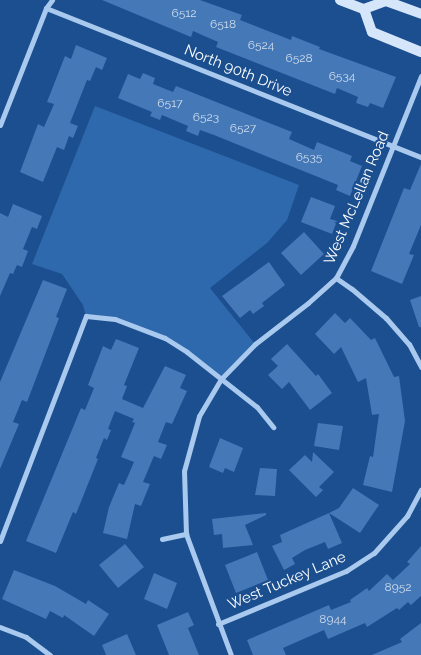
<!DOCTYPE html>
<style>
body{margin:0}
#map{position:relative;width:421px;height:655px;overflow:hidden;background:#1b4f8f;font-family:Raleway,sans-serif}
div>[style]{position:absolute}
.green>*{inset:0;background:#2e69ad}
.building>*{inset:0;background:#4478b7}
.street>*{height:5px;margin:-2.5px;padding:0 2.5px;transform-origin:2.5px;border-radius:2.5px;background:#a9c9ee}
.secondary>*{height:10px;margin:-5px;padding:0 5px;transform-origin:5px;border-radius:5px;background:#d6e6fa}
span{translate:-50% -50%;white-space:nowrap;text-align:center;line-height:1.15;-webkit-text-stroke:4px #1b4f8f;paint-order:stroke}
.number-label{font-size:12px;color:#d0dded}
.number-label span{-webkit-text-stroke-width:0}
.street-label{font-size:15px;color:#fff}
</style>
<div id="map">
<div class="green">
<div style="clip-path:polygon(95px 106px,299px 185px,287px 220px,267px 243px,210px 288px,255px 344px,221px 379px,165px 338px,115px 319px,86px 316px,83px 305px,62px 274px,32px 264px)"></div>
</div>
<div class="building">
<div style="clip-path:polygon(102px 0,200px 0,242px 15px,240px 20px,291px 40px,292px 36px,320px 47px,319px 49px,396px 77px,383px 108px,370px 103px,368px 107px,356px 103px,358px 97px,337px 88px,335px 94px,216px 47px,218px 42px,193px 31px,191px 37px)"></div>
<div style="clip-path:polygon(76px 45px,107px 58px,102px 70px,96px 67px,90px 81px,87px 80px,70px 123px,78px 126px,73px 138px,69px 136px,64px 150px,57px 147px,43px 182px,20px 172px,38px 124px,44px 127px,54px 104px,47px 102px,65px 56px,71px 59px)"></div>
<div style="clip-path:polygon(143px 73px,155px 78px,153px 84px,173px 92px,176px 86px,292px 132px,289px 139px,314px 150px,317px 142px,352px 156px,350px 161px,362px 166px,350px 196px,336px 190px,338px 185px,214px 135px,200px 130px,198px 136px,186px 131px,188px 126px,162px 115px,160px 120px,150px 116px,152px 112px,118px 98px,128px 74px,140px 79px)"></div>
<div style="clip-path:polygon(421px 164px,421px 225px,409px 254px,414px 255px,402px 284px,371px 271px,404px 188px,410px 190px)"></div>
<div style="clip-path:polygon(311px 197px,335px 206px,330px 219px,337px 221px,332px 234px,301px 222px)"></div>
<div style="clip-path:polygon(13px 204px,42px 216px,37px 229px,32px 227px,23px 249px,28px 251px,22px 267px,17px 265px,13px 274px,10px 273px,0 296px,0 213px,8px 217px)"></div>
<div style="clip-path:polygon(304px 232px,324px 254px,301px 275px,281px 253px)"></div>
<div style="clip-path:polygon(269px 262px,285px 285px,262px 303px,264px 306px,253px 314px,250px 310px,240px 318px,222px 296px)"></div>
<div style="clip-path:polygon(43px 280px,67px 289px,56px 317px,59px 318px,27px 402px,22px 400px,13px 422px,19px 424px,0 469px,0 382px)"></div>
<div style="clip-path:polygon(421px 296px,421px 327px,419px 327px,410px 300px)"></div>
<div style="clip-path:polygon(335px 313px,345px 323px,350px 318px,371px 340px,375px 338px,394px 377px,399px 376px,405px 421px,392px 492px,363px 485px,370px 456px,373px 457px,379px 414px,372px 415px,366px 378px,358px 382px,341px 347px,334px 354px,315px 334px)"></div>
<div style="clip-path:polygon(116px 339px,139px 348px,124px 385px,127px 386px,122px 399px,143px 408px,165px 366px,186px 375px,180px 388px,187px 391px,172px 424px,166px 422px,158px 442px,167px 445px,161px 459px,154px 456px,143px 482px,150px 484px,141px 506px,135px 504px,127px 539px,103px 533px,109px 507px,119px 483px,124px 485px,134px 462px,121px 457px,135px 423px,132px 422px,134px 419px,115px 411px,108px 429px,111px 430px,107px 440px,104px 438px,96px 458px,98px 459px,76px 514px,73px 512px,56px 553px,26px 541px,81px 408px,85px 410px,94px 388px,88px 385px,103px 346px,111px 350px)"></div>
<div style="clip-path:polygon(287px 344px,316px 376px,318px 374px,332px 393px,310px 410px,289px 382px,282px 389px,268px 375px,278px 366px,271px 359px)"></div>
<div style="clip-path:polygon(318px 423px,343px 426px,339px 450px,314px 446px)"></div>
<div style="clip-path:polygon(220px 438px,243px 448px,234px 472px,225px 468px,223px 473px,209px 467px)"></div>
<div style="clip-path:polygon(313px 452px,334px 472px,319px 487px,323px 490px,316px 497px,289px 470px,305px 455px,312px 462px)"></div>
<div style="clip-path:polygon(260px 468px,277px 469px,275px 496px,255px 495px)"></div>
<div style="clip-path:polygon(353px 488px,379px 505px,360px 533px,329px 513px,339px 508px)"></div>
<div style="clip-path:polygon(266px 513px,266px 515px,245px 525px,253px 545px,223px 548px,222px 534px,214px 535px,212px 519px)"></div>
<div style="clip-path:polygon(329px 513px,342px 543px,328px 549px,325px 542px,305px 550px,292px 558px,295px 564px,284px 570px,272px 546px,282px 542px,280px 535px)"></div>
<div style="clip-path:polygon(125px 544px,144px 567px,118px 588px,99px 565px)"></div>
<div style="clip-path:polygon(421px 546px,421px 596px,411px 605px,408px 602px,399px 610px,397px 608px,367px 627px,365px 623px,328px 639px,324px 630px,283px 648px,286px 655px,253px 655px,247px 640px,329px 605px,331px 610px,351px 602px,350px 600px,367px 588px,369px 591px,387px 574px,393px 580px,410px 564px,407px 562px)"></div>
<div style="clip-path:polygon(257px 552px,268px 580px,236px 593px,225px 565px)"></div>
<div style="clip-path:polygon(14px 570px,55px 586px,86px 604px,88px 600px,109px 614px,94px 636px,64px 615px,63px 618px,50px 611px,46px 619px,2px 599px)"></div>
<div style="clip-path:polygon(154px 573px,177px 583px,167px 609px,144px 599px)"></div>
<div style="clip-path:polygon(188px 612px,194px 625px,188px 628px,199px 655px,169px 655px,157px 625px)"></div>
<div style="clip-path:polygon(421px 623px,421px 655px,372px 655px,402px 642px,400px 639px)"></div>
<div style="clip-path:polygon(127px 634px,136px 655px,106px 655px,102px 645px)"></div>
</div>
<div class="street">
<div style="left:46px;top:8px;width:404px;rotate:21.7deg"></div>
<div style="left:0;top:125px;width:126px;rotate:-68.5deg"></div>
<div style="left:46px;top:8px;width:10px;rotate:-53deg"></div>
<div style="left:336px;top:278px;width:19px;rotate:35deg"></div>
<div style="left:352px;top:289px;width:45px;rotate:40.5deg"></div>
<div style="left:386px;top:318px;width:35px;rotate:49deg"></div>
<div style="left:409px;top:344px;width:26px;rotate:62deg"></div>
<div style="left:162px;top:539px;width:25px;rotate:-12deg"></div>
<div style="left:0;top:541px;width:241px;rotate:-69.1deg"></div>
<div style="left:86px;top:316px;width:29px;rotate:6deg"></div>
<div style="left:115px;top:319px;width:53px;rotate:20.8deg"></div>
<div style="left:165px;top:338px;width:26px;rotate:32deg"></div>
<div style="left:187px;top:352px;width:89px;rotate:38.2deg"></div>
<div style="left:257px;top:407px;width:26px;rotate:51deg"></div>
<div style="left:218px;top:624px;width:139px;rotate:-22.5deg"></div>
<div style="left:346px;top:571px;width:33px;rotate:-33deg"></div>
<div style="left:374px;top:553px;width:50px;rotate:-48.3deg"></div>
<div style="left:407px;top:516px;width:30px;rotate:-62deg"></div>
<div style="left:0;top:627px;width:28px;rotate:21deg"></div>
<div style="left:26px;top:637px;width:30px;rotate:37deg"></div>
<div style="left:231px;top:655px;width:129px;rotate:-110.4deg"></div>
<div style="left:186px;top:534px;width:63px;rotate:-91.8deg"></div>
<div style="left:184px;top:471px;width:57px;rotate:-74.7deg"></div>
<div style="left:199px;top:416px;width:43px;rotate:-59.3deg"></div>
<div style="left:221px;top:379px;width:49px;rotate:-45.8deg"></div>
<div style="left:255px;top:344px;width:67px;rotate:-37.7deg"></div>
<div style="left:308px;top:303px;width:38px;rotate:-42deg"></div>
<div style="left:336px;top:278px;width:36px;rotate:-62deg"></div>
<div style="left:353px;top:246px;width:183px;rotate:-68.2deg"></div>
</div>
<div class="secondary">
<div style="left:340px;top:0;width:26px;rotate:21deg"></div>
<div style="left:364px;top:9px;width:23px;rotate:-20deg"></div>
<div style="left:386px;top:1px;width:37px;rotate:20deg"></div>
<div style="left:364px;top:9px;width:24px;rotate:71deg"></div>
<div style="left:372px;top:32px;width:53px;rotate:22.2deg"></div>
</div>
<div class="number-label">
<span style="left:184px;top:14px">6512</span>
<span style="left:223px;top:25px">6518</span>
<span style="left:261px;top:46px">6524</span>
<span style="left:299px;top:59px">6528</span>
<span style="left:342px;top:77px">6534</span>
<span style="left:170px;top:104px">6517</span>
<span style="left:206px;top:118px">6523</span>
<span style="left:243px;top:129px">6527</span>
<span style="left:309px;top:158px">6535</span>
<span style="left:398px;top:588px">8952</span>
<span style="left:333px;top:620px">8944</span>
</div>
<div class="street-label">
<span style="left:238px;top:71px;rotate:22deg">North 90th Drive</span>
<span style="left:357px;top:198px;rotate:-67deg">West McLellan Road</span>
<span style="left:287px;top:581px;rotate:-23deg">West Tuckey Lane</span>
</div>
</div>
